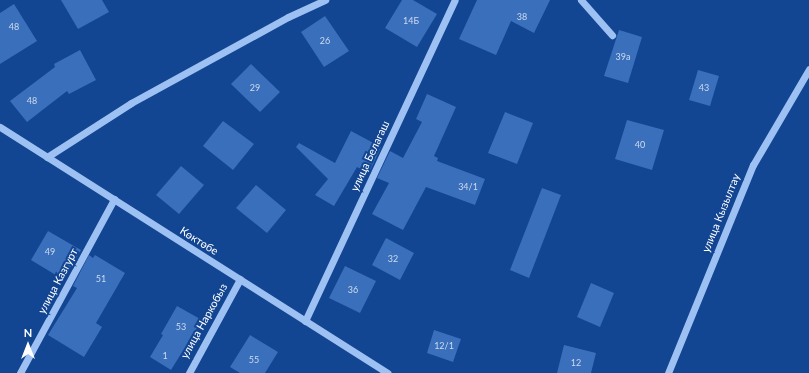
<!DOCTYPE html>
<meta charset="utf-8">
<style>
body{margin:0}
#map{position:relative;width:809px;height:373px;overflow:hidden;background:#124592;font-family:Lato,sans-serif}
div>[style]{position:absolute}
.building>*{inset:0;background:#3a6fbb}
.minor>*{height:7px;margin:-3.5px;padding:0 3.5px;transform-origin:3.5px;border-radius:3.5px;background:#9ec1f3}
span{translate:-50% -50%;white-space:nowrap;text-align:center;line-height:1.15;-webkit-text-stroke:4px #124592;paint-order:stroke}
.number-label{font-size:9px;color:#cedbee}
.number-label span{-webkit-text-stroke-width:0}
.street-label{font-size:11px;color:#fff}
.north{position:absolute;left:8px;top:325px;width:40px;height:40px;-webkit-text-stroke:3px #124592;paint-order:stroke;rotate:0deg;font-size:11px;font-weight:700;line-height:16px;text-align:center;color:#fff}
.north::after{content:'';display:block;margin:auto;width:14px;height:18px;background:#fff;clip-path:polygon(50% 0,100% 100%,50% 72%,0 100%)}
</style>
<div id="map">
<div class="building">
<div style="clip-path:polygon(61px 0,102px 0,109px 12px,78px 29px)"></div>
<div style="clip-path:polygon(402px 0,413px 0,437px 14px,417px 47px,385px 28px)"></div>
<div style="clip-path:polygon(477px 0,550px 0,534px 33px,511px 21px,496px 55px,459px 39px)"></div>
<div style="clip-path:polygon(14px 4px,37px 41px,0 64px,0 13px)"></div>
<div style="clip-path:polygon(325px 16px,349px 51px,324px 67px,301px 32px)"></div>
<div style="clip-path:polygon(619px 30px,642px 37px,628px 83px,604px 76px)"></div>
<div style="clip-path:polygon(80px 50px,96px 80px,69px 94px,67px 91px,27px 122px,10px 101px,55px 67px,54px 64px)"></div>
<div style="clip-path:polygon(251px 64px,280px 92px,260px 112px,231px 84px)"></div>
<div style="clip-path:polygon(698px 70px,719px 76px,710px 106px,689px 100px)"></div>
<div style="clip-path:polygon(427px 94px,456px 107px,434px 156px,438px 158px,437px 161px,485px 179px,475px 205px,426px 187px,403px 230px,372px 214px,389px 183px,377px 178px,390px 151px,403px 158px,422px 122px,416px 119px)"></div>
<div style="clip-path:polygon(505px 112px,533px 123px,517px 164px,488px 153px)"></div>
<div style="clip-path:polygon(627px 120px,664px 130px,652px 170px,615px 159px)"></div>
<div style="clip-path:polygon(223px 121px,254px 144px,233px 170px,203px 146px)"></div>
<div style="clip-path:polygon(351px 131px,381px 147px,369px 173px,357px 167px,334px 206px,315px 195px,328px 179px,296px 147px,299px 143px,335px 163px)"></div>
<div style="clip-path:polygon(181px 166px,204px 185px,179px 214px,156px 195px)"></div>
<div style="clip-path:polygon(256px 185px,286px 210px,267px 233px,236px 208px)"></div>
<div style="clip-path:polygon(542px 188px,561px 195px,529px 278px,510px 270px)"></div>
<div style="clip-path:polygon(48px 231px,81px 250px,64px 280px,31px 260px)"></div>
<div style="clip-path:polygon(386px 238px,414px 253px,400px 280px,372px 265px)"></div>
<div style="clip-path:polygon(89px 255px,93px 258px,95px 255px,125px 273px,96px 323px,102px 327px,84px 357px,48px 335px,77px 288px,73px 286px)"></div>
<div style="clip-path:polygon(345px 266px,376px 281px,360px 313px,329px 298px)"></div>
<div style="clip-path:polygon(591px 283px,614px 293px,600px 327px,577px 317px)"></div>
<div style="clip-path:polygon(177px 306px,202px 320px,171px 370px,150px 357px,163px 335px,161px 334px)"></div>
<div style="clip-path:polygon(434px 330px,461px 339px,453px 362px,427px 353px)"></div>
<div style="clip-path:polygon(250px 335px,278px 352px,265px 373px,240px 373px,230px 367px)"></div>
<div style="clip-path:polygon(564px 345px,596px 353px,591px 373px,557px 373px)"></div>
</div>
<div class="minor">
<div style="left:581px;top:0;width:47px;rotate:48.5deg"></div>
<div style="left:0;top:127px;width:459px;rotate:32.4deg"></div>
<div style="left:47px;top:157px;width:100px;rotate:-32.7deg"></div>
<div style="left:131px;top:103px;width:179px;rotate:-28.7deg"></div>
<div style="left:288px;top:17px;width:41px;rotate:-24.7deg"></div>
<div style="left:305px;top:321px;width:354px;rotate:-65deg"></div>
<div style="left:20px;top:373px;width:198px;rotate:-61.6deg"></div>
<div style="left:189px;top:373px;width:107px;rotate:-61.5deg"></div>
<div style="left:668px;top:373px;width:225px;rotate:-67.8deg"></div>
<div style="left:753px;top:165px;width:111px;rotate:-59.7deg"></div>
</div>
<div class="number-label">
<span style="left:522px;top:17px">38</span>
<span style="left:411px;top:21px">14Б</span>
<span style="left:14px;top:27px">48</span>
<span style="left:325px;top:41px">26</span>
<span style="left:623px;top:57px">39а</span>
<span style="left:255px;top:88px">29</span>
<span style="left:704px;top:88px">43</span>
<span style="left:32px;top:101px">48</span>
<span style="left:640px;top:145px">40</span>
<span style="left:468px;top:187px">34/1</span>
<span style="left:50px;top:252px">49</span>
<span style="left:393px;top:259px">32</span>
<span style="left:101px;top:279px">51</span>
<span style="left:353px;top:290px">36</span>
<span style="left:181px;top:327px">53</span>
<span style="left:444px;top:346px">12/1</span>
<span style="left:165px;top:356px">1</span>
<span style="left:254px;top:360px">55</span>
<span style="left:576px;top:363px">12</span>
</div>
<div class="street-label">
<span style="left:370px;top:156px;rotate:-65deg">улица Белагаш</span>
<span style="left:721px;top:213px;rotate:-68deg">улица Кызылтау</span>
<span style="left:199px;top:241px;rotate:32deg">Көктөбе</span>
<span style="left:58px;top:281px;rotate:-62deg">улица Казгурт</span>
<span style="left:204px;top:321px;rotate:-61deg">улица Наркобыз</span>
</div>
<div class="north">N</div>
</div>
